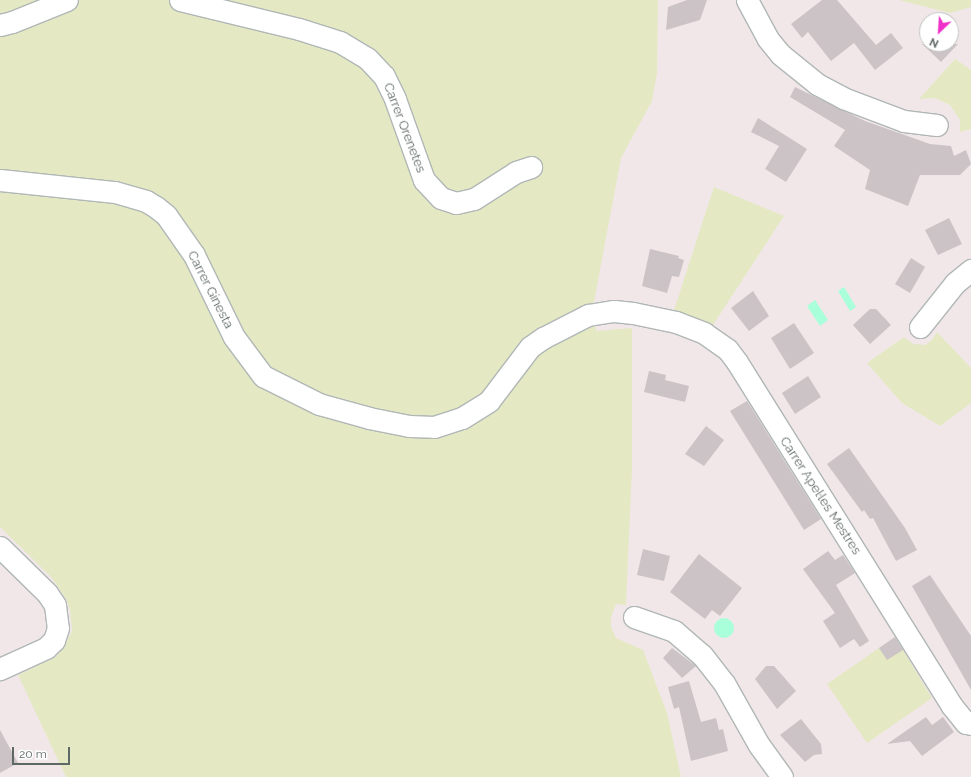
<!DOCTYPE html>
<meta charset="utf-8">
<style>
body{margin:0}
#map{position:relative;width:971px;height:777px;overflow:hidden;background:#f1e7e8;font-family:Raleway,sans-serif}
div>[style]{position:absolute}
.green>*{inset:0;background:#e4e9c3}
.water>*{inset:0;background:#a9ffd9}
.round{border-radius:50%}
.building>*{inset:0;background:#ccc3c6}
.roads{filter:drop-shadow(1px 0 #b0b7b6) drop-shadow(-1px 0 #b0b7b6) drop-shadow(0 1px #b0b7b6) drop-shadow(0 -1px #b0b7b6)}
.minor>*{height:21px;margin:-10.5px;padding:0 10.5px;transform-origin:10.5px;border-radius:10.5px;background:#fff}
span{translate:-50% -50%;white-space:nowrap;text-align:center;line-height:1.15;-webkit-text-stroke:3px #fff;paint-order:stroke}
.street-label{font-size:13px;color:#5e6865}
.north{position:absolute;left:919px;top:12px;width:40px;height:40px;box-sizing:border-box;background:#fff;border:1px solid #bfc3c1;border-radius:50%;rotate:205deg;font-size:11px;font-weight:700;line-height:16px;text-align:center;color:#5e6865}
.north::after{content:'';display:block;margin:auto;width:14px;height:18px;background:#f02ec9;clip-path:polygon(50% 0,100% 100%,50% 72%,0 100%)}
.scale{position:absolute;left:12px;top:747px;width:58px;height:18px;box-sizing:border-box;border:2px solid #5e6865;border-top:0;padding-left:5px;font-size:12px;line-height:14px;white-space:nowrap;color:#5e6865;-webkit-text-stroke:3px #fff;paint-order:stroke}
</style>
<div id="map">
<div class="green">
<div style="clip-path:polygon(0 0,658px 0,657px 73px,652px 101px,621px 158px,593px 307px,596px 331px,632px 328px,632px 468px,626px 605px,616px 604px,611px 617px,611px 627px,616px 638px,643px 650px,667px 713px,681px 777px,66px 777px,18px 675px,56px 657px,64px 647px,72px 631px,70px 610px,66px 599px,52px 578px,0 527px)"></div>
<div style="clip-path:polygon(899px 0,971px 0,971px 7px,950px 13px)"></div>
<div style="clip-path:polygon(955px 59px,971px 70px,971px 129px,960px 132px,960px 120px,950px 105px,935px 98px,919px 99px)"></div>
<div style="clip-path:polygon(714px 187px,784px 216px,711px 328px,673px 313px)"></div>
<div style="clip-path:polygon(937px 332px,971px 368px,971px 403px,940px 426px,902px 403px,867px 363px,904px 337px,913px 344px,925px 345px,932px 340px)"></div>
<div style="clip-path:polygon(895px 637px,932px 698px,867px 743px,827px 684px)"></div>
</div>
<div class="water">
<div style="clip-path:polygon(844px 287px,856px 307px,850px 311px,838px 291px)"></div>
<div style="clip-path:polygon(815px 300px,828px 320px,820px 326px,807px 306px)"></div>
<div class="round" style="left:714px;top:618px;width:20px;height:20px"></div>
</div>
<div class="building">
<div style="clip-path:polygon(687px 0,707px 0,700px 20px,666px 30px,668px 7px)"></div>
<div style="clip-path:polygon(822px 0,837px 0,876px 45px,891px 33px,903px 48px,875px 70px,854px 43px,831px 61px,808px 32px,802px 38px,791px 24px)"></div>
<div style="clip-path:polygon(922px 44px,958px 44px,941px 62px)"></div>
<div style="clip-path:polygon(795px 87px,865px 121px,930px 144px,951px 146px,954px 156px,966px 150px,971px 164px,960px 175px,920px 175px,908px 206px,865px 189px,870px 170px,834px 146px,845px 130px,790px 97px)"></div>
<div style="clip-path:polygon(758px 118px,807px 149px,786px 182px,765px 169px,779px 146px,751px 132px)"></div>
<div style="clip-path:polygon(949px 218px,962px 244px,938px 255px,925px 230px)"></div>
<div style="clip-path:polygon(650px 249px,679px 256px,678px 258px,684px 260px,679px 277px,672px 276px,667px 293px,642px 286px)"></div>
<div style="clip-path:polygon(911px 258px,925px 267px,910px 293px,895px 284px)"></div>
<div style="clip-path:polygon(753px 291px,769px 316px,749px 331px,731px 308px)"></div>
<div style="clip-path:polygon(870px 309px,876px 309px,891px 325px,870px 344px,853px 325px)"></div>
<div style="clip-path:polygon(794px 323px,814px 353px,790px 369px,771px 338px)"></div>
<div style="clip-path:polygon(649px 371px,666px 375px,665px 380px,689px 386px,685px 402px,644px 392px)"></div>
<div style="clip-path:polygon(808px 376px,821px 397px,795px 414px,782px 393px)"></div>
<div style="clip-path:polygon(747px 401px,821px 519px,804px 530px,730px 411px)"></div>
<div style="clip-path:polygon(706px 426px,724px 440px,704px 466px,685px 454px)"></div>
<div style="clip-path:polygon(849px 448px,905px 528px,917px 550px,896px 561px,873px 518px,870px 519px,864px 510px,862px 512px,827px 464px)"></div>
<div style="clip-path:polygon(643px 549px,670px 556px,664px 581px,637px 575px)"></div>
<div style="clip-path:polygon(828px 551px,835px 560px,843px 555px,855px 573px,836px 585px,869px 641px,860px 647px,854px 639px,840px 648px,823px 621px,835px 613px,803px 569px)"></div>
<div style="clip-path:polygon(699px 554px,742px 588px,720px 616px,712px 610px,705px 619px,670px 592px)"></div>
<div style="clip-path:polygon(930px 575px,971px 636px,971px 690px,912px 586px)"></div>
<div style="clip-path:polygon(895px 637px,903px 650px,887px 660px,879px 648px)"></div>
<div style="clip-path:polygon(672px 648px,696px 666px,682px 678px,663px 658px)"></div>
<div style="clip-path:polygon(766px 666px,774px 666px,796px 691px,777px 709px,755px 679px)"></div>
<div style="clip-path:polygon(689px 681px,701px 722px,716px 718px,719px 730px,723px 729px,728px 751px,691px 761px,679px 707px,674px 709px,668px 687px)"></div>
<div style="clip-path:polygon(926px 717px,932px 725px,943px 717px,954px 732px,922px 756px,910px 741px,887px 744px)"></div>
<div style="clip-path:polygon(801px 719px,821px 744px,822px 754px,814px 755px,805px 762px,780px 735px)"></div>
<div style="clip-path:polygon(0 730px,18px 763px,0 773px)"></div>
</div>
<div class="roads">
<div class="minor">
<div style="left:180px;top:0;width:122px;rotate:13.7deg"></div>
<div style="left:299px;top:29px;width:43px;rotate:17.6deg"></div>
<div style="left:340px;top:42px;width:31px;rotate:31deg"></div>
<div style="left:367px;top:58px;width:25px;rotate:47deg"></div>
<div style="left:384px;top:76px;width:25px;rotate:64deg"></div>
<div style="left:395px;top:99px;width:86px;rotate:70.3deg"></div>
<div style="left:424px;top:180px;width:25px;rotate:47deg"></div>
<div style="left:441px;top:198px;width:16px;rotate:18deg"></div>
<div style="left:456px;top:203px;width:18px;rotate:-13deg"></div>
<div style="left:474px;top:199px;width:50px;rotate:-32.7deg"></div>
<div style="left:516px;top:172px;width:16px;rotate:-18deg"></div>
<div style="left:747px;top:0;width:44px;rotate:61.7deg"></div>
<div style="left:768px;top:39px;width:19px;rotate:51deg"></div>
<div style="left:780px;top:54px;width:48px;rotate:39deg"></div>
<div style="left:817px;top:84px;width:30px;rotate:28deg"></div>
<div style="left:843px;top:98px;width:65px;rotate:20.7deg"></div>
<div style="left:904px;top:121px;width:33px;rotate:7deg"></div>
<div style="left:0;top:25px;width:12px;rotate:-14deg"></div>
<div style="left:12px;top:22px;width:59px;rotate:-21.8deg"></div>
<div style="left:0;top:180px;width:116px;rotate:6deg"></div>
<div style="left:115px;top:192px;width:32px;rotate:16deg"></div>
<div style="left:146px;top:201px;width:12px;rotate:31deg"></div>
<div style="left:156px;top:207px;width:13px;rotate:39deg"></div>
<div style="left:166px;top:215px;width:49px;rotate:55deg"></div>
<div style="left:194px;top:255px;width:91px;rotate:64deg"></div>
<div style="left:234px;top:337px;width:49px;rotate:53.4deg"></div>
<div style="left:263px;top:376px;width:63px;rotate:26.6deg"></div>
<div style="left:319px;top:404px;width:52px;rotate:15.6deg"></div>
<div style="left:369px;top:418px;width:41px;rotate:11.3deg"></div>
<div style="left:409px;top:426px;width:25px;rotate:2deg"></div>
<div style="left:434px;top:427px;width:29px;rotate:-18deg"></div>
<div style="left:462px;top:418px;width:32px;rotate:-32deg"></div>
<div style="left:489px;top:401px;width:68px;rotate:-52.8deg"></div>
<div style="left:530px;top:347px;width:16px;rotate:-35deg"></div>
<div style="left:543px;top:338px;width:51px;rotate:-27.1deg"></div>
<div style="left:588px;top:315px;width:26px;rotate:-9deg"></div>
<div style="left:614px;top:311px;width:19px;rotate:6deg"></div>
<div style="left:633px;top:313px;width:44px;rotate:11.8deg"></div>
<div style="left:676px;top:322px;width:30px;rotate:21deg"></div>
<div style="left:704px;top:333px;width:29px;rotate:35deg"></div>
<div style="left:728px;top:350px;width:15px;rotate:53deg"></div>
<div style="left:737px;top:362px;width:406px;rotate:58deg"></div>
<div style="left:952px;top:706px;width:22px;rotate:51deg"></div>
<div style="left:966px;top:723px;width:5px;rotate:11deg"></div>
<div style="left:920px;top:327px;width:56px;rotate:-51.5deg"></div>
<div style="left:955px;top:283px;width:21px;rotate:-39deg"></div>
<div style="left:0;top:547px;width:66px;rotate:44.4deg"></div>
<div style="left:47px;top:593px;width:14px;rotate:56deg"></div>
<div style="left:55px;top:605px;width:23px;rotate:83deg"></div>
<div style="left:58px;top:628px;width:13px;rotate:108deg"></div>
<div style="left:54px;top:640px;width:11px;rotate:135deg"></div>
<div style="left:46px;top:648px;width:51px;rotate:155.5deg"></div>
<div style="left:634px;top:617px;width:42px;rotate:19.3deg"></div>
<div style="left:674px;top:631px;width:37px;rotate:41deg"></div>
<div style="left:702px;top:655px;width:36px;rotate:52deg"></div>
<div style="left:724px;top:683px;width:71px;rotate:60.6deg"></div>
<div style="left:759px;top:745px;width:39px;rotate:54deg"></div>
</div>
</div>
<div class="street-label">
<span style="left:404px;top:128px;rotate:69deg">Carrer Orenetes</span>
<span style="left:210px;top:290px;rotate:63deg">Carrer Ginesta</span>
<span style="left:820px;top:496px;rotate:57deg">Carrer Apel·les Mestres</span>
</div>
<div class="north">N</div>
<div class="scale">20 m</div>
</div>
